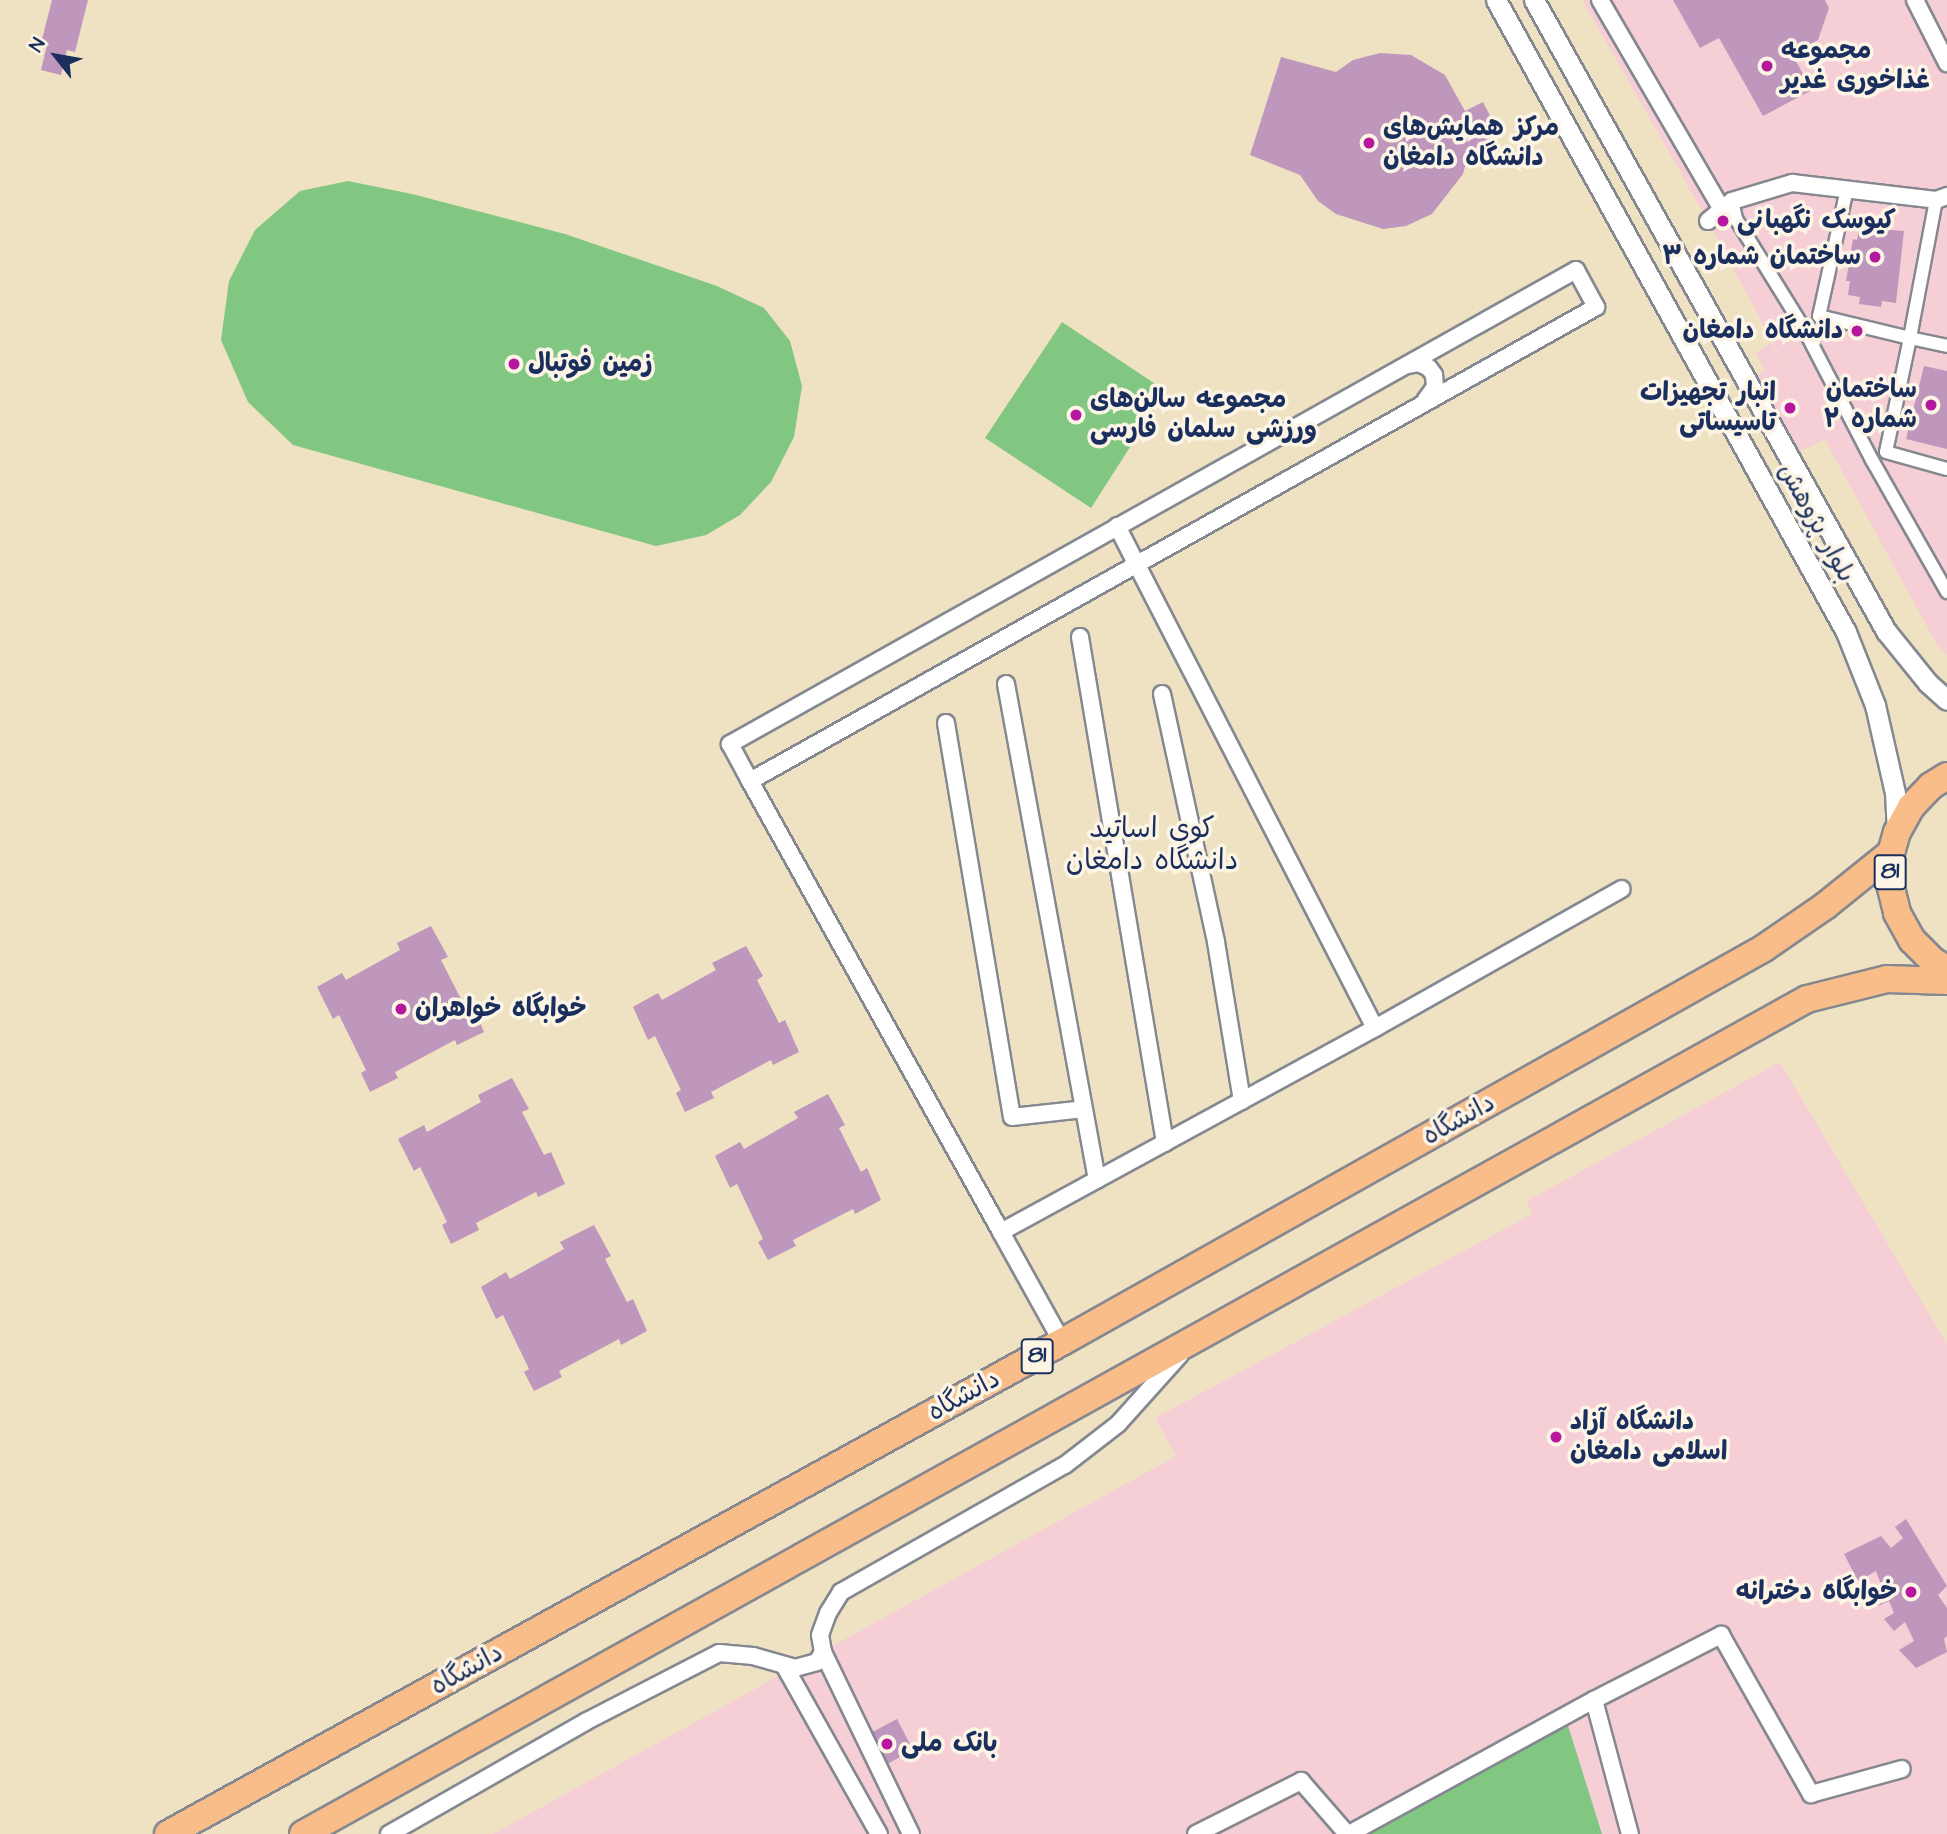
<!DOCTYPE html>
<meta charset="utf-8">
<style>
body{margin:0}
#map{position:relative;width:1947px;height:1834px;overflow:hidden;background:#efe2c3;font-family:"Architects Daughter","Playpen Sans Arabic",sans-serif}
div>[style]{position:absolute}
.built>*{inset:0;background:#f6cfd6}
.green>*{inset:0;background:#81c782}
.building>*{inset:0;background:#bf96bc}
.roads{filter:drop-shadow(2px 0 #858890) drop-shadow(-2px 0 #858890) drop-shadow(0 2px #858890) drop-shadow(0 -2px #858890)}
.pedestrian>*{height:12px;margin:-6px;padding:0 6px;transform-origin:6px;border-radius:6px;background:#fff}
.minor>*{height:16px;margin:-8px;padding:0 8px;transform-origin:8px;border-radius:8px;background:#fff}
.tertiary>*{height:19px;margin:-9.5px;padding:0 9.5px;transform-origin:9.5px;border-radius:9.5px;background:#fff}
.trunk>*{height:26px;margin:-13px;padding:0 13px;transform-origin:13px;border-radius:13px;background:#f8bd89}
.dots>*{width:19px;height:19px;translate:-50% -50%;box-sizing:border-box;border:4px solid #fcf5e5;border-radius:50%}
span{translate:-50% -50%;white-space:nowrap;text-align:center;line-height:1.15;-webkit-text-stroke:7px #fcf5e5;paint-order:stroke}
.shield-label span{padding:2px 5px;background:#fcf5e5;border:2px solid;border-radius:5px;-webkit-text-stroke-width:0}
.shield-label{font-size:24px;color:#1b2f5e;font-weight:700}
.poi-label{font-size:26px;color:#1b2f5e;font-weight:700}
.left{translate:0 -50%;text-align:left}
.right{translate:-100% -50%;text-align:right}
.street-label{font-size:26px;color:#1b2f5e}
.neighbourhood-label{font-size:28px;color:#1b2f5e}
.north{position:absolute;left:21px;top:21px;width:70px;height:70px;-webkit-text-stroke:5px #fcf5e5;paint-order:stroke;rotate:301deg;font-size:19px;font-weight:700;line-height:28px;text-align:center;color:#1b2f5e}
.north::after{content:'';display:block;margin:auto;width:24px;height:32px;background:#1b2f5e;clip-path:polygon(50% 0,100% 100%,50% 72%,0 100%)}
</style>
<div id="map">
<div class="built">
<div style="clip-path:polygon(1582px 0,1673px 0,1700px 48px,1719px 38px,1763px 115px,1812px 90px,1792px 54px,1818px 40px,1829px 8px,1825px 0,1947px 0,1947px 655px,1937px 645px,1825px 440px,1798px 452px,1754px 377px,1765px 371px,1756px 353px,1771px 342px,1793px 381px,1708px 221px)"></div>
<div style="clip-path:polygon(1780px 1062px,1947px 1344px,1947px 1834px,493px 1834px,1176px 1456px,1155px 1418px,1532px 1214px,1527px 1201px)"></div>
</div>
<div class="green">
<div style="clip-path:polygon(348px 181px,412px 194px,565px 234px,717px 286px,764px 308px,790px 341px,802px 386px,794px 437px,771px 482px,740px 515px,706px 535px,656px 546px,293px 445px,248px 402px,221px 340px,229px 281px,255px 230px,300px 191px)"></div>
<div style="clip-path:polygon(1062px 322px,1166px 391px,1091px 508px,985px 438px)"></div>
<div style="clip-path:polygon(1565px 1716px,1602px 1834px,1358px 1834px)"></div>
</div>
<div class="building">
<div style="clip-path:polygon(52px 0,88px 0,75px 52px,67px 50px,61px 75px,41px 70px,47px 45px,41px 43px)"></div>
<div style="clip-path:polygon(1673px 0,1825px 0,1829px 8px,1818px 40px,1792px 54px,1812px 90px,1763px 116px,1719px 38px,1700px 48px)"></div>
<div style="clip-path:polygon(1380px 53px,1411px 55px,1445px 75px,1465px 111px,1483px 102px,1500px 135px,1469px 152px,1463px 174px,1432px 214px,1406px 226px,1383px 229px,1336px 214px,1318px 201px,1300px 175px,1250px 155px,1281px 57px,1336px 72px,1353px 60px)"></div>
<div style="clip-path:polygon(1859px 227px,1904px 231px,1896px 303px,1882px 301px,1881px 307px,1859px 304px,1860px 297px,1848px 295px,1850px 281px,1846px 281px,1853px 239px,1857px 240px)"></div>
<div style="clip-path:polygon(1924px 366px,1947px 371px,1947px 449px,1906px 439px)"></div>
<div style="clip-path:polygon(431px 926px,448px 957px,441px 960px,463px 1003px,470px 1000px,484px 1032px,457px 1045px,455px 1040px,395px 1072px,398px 1078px,370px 1092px,361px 1073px,366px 1070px,339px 1015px,333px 1019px,317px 987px,342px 973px,346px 980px,400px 950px,397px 943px)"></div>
<div style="clip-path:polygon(746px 946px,763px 976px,757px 980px,779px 1023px,785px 1020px,799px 1052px,773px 1065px,771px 1060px,711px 1092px,714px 1098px,685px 1112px,676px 1093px,681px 1090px,655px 1036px,648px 1040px,633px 1007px,658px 993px,662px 1000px,716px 970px,712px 963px)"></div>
<div style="clip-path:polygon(512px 1078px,529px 1109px,522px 1112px,544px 1155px,551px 1152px,565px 1184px,538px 1197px,536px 1192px,476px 1223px,479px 1230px,451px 1244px,442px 1225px,447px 1222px,420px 1167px,414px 1171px,398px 1139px,424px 1125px,427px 1132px,481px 1102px,478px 1095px)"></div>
<div style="clip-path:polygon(828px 1094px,845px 1125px,839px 1128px,861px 1172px,867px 1168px,881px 1200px,855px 1214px,853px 1209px,793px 1240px,796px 1246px,768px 1260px,758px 1242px,763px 1239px,737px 1184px,730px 1188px,715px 1156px,740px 1142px,744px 1149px,798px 1118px,794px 1112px)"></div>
<div style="clip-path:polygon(594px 1225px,611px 1256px,605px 1259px,627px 1302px,633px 1299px,647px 1331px,621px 1345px,619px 1339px,559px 1371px,562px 1377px,534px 1391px,524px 1372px,529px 1369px,503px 1315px,496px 1319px,481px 1287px,506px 1272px,510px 1279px,564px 1249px,560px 1242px)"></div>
<div style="clip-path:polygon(1906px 1519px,1947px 1586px,1938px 1595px,1947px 1608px,1947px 1636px,1944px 1639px,1947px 1652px,1916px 1668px,1899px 1650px,1914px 1641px,1905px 1622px,1894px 1631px,1884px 1619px,1894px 1613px,1889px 1601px,1878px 1606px,1871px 1599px,1883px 1590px,1876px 1571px,1858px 1581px,1844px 1554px,1881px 1536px,1891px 1548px,1903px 1538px,1895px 1527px)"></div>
<div style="clip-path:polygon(897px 1719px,913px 1750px,878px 1769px,861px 1738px)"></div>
</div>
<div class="roads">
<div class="pedestrian">
<div style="left:1847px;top:189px;width:130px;rotate:102.4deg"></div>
<div style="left:1819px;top:316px;width:94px;rotate:13.6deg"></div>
<div style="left:1910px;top:338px;width:116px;rotate:101.9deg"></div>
<div style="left:1886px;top:452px;width:63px;rotate:15.6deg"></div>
<div style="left:1936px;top:200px;width:140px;rotate:100.7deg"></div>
<div style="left:1910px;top:338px;width:38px;rotate:12deg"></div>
<div style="left:1732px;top:201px;width:18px;rotate:77deg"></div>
<div style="left:1736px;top:219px;width:127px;rotate:58.2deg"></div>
<div style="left:1803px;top:327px;width:150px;rotate:62.6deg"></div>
<div style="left:1872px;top:460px;width:152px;rotate:60.4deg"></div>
</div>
<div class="minor">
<div style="left:1600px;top:0;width:241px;rotate:59.8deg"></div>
<div style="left:1915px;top:0;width:71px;rotate:63.1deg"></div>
<div style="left:1708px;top:221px;width:31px;rotate:-40deg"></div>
<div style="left:1732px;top:201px;width:63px;rotate:-16.7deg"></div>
<div style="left:1792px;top:183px;width:145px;rotate:6.7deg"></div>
<div style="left:1936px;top:200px;width:12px;rotate:-20deg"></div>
<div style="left:1407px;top:365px;width:12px;rotate:-9deg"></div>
<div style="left:1419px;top:363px;width:11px;rotate:27deg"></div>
<div style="left:1429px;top:368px;width:9px;rotate:54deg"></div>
<div style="left:1434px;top:375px;width:12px;rotate:85deg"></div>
<div style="left:1435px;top:387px;width:17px;rotate:126deg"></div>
<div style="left:1117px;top:526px;width:564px;rotate:62.8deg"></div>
<div style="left:1080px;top:637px;width:513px;rotate:80.46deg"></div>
<div style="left:1006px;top:684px;width:504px;rotate:79.6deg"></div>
<div style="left:1162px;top:694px;width:254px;rotate:77.7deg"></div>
<div style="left:1216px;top:942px;width:161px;rotate:80.7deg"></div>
<div style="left:946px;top:723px;width:399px;rotate:80.5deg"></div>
<div style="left:1012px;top:1117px;width:72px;rotate:-6.3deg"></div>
<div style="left:750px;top:781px;width:970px;rotate:-29.26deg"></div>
<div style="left:1596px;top:307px;width:42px;rotate:-118.4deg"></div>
<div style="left:1576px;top:270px;width:970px;rotate:150.74deg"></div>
<div style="left:730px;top:744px;width:42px;rotate:61.6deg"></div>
<div style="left:750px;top:781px;width:516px;rotate:60.9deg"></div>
<div style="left:1001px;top:1232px;width:126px;rotate:61deg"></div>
<div style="left:1001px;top:1232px;width:426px;rotate:-28.6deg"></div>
<div style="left:1375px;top:1028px;width:283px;rotate:-29.4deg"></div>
<div style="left:823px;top:1652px;width:202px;rotate:64.2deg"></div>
<div style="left:784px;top:1665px;width:194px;rotate:60.7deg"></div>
<div style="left:1594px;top:1700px;width:143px;rotate:-27.1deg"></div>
<div style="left:1721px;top:1635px;width:183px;rotate:60.5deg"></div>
<div style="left:1811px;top:1794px;width:94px;rotate:-15.4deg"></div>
<div style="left:389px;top:1834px;width:226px;rotate:-29.7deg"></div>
<div style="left:585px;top:1722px;width:151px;rotate:-27.2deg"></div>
<div style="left:719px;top:1653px;width:34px;rotate:5deg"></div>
<div style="left:753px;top:1656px;width:44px;rotate:15.9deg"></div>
<div style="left:795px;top:1668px;width:23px;rotate:-15deg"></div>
<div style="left:817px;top:1662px;width:12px;rotate:-59deg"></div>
<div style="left:823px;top:1652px;width:17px;rotate:-100deg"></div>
<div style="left:820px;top:1635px;width:23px;rotate:-70deg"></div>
<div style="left:828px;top:1613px;width:25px;rotate:-58deg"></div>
<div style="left:841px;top:1592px;width:257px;rotate:-29.6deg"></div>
<div style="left:1065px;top:1465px;width:67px;rotate:-37.7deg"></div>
<div style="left:1118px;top:1424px;width:93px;rotate:-48.1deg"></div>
<div style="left:1196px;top:1834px;width:118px;rotate:-26.8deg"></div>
<div style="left:1301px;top:1781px;width:70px;rotate:49deg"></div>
<div style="left:1349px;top:1834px;width:279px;rotate:-28.7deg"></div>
<div style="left:1594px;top:1700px;width:139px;rotate:75deg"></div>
</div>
<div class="tertiary">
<div style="left:1496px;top:0;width:722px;rotate:61.02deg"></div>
<div style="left:1846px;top:632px;width:79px;rotate:68.3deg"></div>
<div style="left:1875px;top:705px;width:90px;rotate:77.2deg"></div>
<div style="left:1895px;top:793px;width:38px;rotate:87deg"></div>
<div style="left:1534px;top:0;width:723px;rotate:60.85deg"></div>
<div style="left:1886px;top:631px;width:67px;rotate:51.1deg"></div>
<div style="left:1928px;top:683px;width:25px;rotate:42deg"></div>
</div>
<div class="trunk">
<div style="left:1947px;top:776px;width:19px;rotate:148deg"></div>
<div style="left:1931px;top:786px;width:29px;rotate:134deg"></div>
<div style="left:1911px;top:807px;width:29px;rotate:119deg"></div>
<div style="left:1897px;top:832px;width:22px;rotate:106deg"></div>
<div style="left:1891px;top:853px;width:31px;rotate:92deg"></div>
<div style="left:1890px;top:884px;width:30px;rotate:76deg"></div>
<div style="left:1897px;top:913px;width:31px;rotate:61deg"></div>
<div style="left:1912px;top:940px;width:30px;rotate:45deg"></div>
<div style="left:1933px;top:961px;width:16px;rotate:30deg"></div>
<div style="left:168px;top:1834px;width:1020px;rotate:-28.83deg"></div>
<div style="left:1062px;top:1342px;width:805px;rotate:-29.3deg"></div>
<div style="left:1764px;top:948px;width:74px;rotate:-34.5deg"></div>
<div style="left:1825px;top:906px;width:85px;rotate:-38.8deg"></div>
<div style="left:303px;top:1834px;width:1720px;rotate:-29.04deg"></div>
<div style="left:1807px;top:999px;width:82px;rotate:-14deg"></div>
<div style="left:1887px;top:979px;width:60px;rotate:1.9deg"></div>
</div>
</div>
<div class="dots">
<div style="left:1767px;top:66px;background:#b5179e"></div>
<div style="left:1369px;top:143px;background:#b5179e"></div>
<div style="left:1723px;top:221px;background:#b5179e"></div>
<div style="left:1875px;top:257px;background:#b5179e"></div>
<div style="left:1857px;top:331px;background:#b5179e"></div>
<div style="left:514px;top:364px;background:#b5179e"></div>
<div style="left:1931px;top:405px;background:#b5179e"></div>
<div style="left:1790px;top:408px;background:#b5179e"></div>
<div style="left:1076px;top:415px;background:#b5179e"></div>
<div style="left:401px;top:1009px;background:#b5179e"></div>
<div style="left:1556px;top:1437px;background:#b5179e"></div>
<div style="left:1911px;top:1592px;background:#b5179e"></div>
<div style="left:887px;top:1744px;background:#b5179e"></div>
</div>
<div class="shield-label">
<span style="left:1890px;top:872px">81</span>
<span style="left:1037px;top:1356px">81</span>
</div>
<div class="poi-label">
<span class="left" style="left:1781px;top:66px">مجموعه<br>غذاخوری غدیر</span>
<span class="left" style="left:1383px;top:143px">مرکز همایش‌های<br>دانشگاه دامغان</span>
<span class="left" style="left:1737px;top:221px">کیوسک نگهبانی</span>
<span class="right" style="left:1861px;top:257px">ساختمان شماره ۳</span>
<span class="right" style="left:1843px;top:331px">دانشگاه دامغان</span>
<span class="left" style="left:528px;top:364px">زمین فوتبال</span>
<span class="right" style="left:1917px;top:405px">ساختمان<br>شماره ۲</span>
<span class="right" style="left:1776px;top:408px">انبار تجهیزات<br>تاسیساتی</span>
<span class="left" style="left:1090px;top:415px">مجموعه سالن‌های<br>ورزشی سلمان فارسی</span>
<span class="left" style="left:415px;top:1009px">خوابگاه خواهران</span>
<span class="left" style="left:1570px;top:1437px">دانشگاه آزاد<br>اسلامی دامغان</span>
<span class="right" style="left:1897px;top:1592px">خوابگاه دخترانه</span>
<span class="left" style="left:901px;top:1744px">بانک ملی</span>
</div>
<div class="street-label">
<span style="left:1816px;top:523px;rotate:61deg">بلوار پژوهش</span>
<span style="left:1459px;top:1120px;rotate:-29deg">دانشگاه</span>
<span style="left:964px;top:1396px;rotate:-29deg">دانشگاه</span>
<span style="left:467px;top:1670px;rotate:-29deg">دانشگاه</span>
</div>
<div class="neighbourhood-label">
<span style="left:1152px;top:845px">کوی اساتید<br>دانشگاه دامغان</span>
</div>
<div class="north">N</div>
</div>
